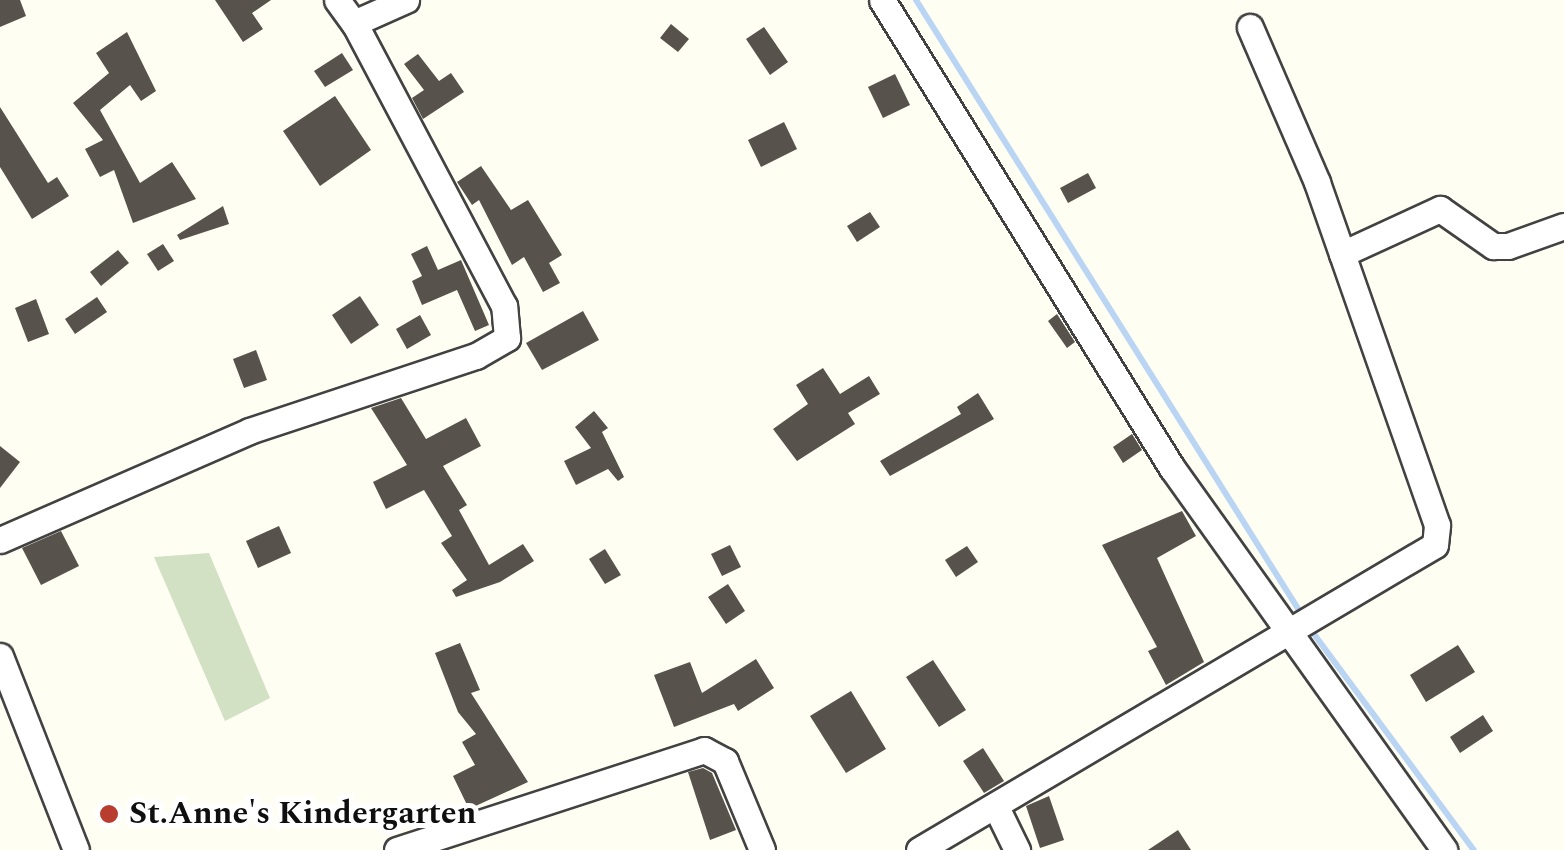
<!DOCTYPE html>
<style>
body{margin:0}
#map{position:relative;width:1564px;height:850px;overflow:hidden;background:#fefef2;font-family:Spectral,serif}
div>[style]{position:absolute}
.cemetery>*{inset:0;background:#d2e0c3}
.stream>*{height:6px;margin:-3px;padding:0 3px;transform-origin:3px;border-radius:3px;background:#b9d5f3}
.building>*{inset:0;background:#57524c}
.roads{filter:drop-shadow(2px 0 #424242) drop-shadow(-2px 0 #424242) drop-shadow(0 2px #424242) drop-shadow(0 -2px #424242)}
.minor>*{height:25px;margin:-12.5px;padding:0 12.5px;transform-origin:12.5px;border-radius:12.5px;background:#fff}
.dots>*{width:28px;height:28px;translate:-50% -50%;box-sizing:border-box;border:5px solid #fff;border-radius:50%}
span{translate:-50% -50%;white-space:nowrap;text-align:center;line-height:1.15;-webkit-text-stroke:10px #fff;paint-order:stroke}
.poi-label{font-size:32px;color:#0f0f0f;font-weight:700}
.left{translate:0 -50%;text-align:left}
</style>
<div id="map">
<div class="cemetery">
<div style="clip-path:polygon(209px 553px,270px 698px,225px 721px,154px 557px)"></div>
</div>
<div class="stream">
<div style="left:916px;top:0;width:726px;rotate:57.89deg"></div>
<div style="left:1308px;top:626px;width:279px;rotate:53.5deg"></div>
</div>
<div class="building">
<div style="clip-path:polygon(0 0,20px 0,26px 16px,0 27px)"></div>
<div style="clip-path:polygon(215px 0,271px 0,252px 13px,263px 29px,243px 42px)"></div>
<div style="clip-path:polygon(671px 24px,689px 39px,678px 52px,660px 38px)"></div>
<div style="clip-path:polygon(764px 27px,788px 62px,770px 75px,746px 39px)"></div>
<div style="clip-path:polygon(127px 32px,156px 91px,141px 101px,130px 85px,100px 110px,140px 183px,172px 162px,196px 199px,133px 223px,114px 170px,100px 177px,85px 149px,103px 140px,73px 103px,109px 73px,96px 53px)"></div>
<div style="clip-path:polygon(342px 53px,353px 70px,325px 87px,314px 71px)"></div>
<div style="clip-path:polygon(418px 54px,439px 81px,451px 73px,464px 92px,423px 119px,412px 98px,424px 90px,404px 64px)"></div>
<div style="clip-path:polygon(895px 74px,910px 105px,883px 118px,868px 87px)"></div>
<div style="clip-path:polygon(335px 96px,371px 150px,320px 186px,283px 131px)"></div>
<div style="clip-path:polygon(0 107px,48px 183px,57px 177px,69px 196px,32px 219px,0 167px)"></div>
<div style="clip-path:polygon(784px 122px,797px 149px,761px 167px,748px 140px)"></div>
<div style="clip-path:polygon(481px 166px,511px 210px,528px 200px,562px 255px,549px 263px,560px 283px,543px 292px,524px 257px,512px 265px,479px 200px,472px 205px,457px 182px)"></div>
<div style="clip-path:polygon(1088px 173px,1096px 188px,1068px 203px,1060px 188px)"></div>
<div style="clip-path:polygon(223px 206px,229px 224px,180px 240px,177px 235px)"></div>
<div style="clip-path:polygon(870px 212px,880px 227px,857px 242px,847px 226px)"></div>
<div style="clip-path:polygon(163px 244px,174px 261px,158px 271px,147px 254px)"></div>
<div style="clip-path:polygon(427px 246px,438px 270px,461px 260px,489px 325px,475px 331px,457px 290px,422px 305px,412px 281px,422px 276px,411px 254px)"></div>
<div style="clip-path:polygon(118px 250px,129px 263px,101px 286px,90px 272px)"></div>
<div style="clip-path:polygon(360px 296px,379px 325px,351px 344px,332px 315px)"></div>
<div style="clip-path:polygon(97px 297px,107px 312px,75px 334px,65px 319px)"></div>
<div style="clip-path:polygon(36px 299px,49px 334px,28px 342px,15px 308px)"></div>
<div style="clip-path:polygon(583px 311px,599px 340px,542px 370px,526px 343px)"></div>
<div style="clip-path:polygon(1057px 314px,1075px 342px,1067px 348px,1048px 321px)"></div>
<div style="clip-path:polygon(420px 315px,431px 335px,407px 349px,396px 329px)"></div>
<div style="clip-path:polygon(256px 350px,267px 380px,244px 388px,233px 359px)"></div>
<div style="clip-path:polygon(823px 368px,840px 394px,869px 376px,880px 394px,848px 413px,855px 424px,797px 461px,773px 429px,808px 404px,796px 385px)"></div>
<div style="clip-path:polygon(978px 393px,994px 419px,890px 476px,880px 461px,961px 414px,957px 407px)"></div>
<div style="clip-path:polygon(401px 398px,426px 439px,466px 418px,481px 446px,443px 466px,467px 505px,459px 510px,489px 565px,523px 544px,534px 561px,500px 582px,456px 597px,452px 590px,467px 580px,441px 543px,452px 536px,424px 490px,386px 509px,373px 482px,407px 465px,371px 408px)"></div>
<div style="clip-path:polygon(594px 411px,608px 428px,602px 432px,624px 477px,618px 481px,608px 469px,576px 485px,564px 461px,591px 448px,575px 427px)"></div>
<div style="clip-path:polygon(1132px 434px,1142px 450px,1123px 463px,1113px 447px)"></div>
<div style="clip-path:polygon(0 446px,20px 462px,0 488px)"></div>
<div style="clip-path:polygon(1182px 511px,1196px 536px,1157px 558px,1204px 662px,1166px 685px,1148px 651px,1157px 647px,1102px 545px)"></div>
<div style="clip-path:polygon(279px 526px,291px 553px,258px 568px,246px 541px)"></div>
<div style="clip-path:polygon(61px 531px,79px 566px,41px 585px,22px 548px)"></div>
<div style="clip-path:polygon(730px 545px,741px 567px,722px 576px,711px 554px)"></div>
<div style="clip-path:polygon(967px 546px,978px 562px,956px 577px,945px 560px)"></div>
<div style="clip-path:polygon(605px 549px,621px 575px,605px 584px,589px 559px)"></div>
<div style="clip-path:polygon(728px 584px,745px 611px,726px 624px,708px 597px)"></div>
<div style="clip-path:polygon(460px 643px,480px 690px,471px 693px,528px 782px,469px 809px,453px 776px,475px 765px,462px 742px,476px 734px,458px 712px,435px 653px)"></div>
<div style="clip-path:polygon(1458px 645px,1475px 672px,1426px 702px,1410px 675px)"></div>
<div style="clip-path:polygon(756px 659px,774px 688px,738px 711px,734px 704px,674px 727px,654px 675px,690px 662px,702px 693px)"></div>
<div style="clip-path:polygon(933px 660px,966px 710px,939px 727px,906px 677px)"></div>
<div style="clip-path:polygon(851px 691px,886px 749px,846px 773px,810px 716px)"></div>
<div style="clip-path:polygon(1483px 715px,1493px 731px,1460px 753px,1450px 737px)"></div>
<div style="clip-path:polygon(983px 748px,1004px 781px,984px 793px,963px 761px)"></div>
<div style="clip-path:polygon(703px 768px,712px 773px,736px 830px,710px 840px,688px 772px)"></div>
<div style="clip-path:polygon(1049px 796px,1064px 840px,1040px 848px,1026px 806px)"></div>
<div style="clip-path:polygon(1178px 830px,1191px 850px,1148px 850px)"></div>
</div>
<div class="roads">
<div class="minor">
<div style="left:337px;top:0;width:29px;rotate:54deg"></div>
<div style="left:882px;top:0;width:551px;rotate:58.22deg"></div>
<div style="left:1172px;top:468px;width:469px;rotate:54.5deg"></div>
<div style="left:1342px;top:254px;width:108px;rotate:-24.7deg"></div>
<div style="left:1440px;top:209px;width:65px;rotate:34.9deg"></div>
<div style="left:1493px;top:246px;width:15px"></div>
<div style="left:1508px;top:246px;width:59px;rotate:-19.7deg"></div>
<div style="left:0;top:540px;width:272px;rotate:-23.6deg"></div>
<div style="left:249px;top:431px;width:239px;rotate:-18.3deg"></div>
<div style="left:476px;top:356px;width:36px;rotate:-30deg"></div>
<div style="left:507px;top:338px;width:32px;rotate:-95deg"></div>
<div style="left:504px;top:306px;width:320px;rotate:-117.9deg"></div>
<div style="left:354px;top:23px;width:57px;rotate:-23.9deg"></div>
<div style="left:0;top:656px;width:208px;rotate:68.6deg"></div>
<div style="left:997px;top:809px;width:46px;rotate:64deg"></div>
<div style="left:397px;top:850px;width:323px;rotate:-18deg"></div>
<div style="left:704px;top:750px;width:24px;rotate:28deg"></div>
<div style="left:725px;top:761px;width:96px;rotate:67.4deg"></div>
<div style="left:919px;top:850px;width:599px;rotate:-30.59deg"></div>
<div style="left:1435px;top:545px;width:20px;rotate:-84deg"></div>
<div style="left:1437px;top:525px;width:363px;rotate:-109.3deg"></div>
<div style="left:1317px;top:182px;width:169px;rotate:-113.4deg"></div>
</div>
</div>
<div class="dots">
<div style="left:109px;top:814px;background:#b83d2f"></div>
</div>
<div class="poi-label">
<span class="left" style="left:129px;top:814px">St.Anne's Kindergarten</span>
</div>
</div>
